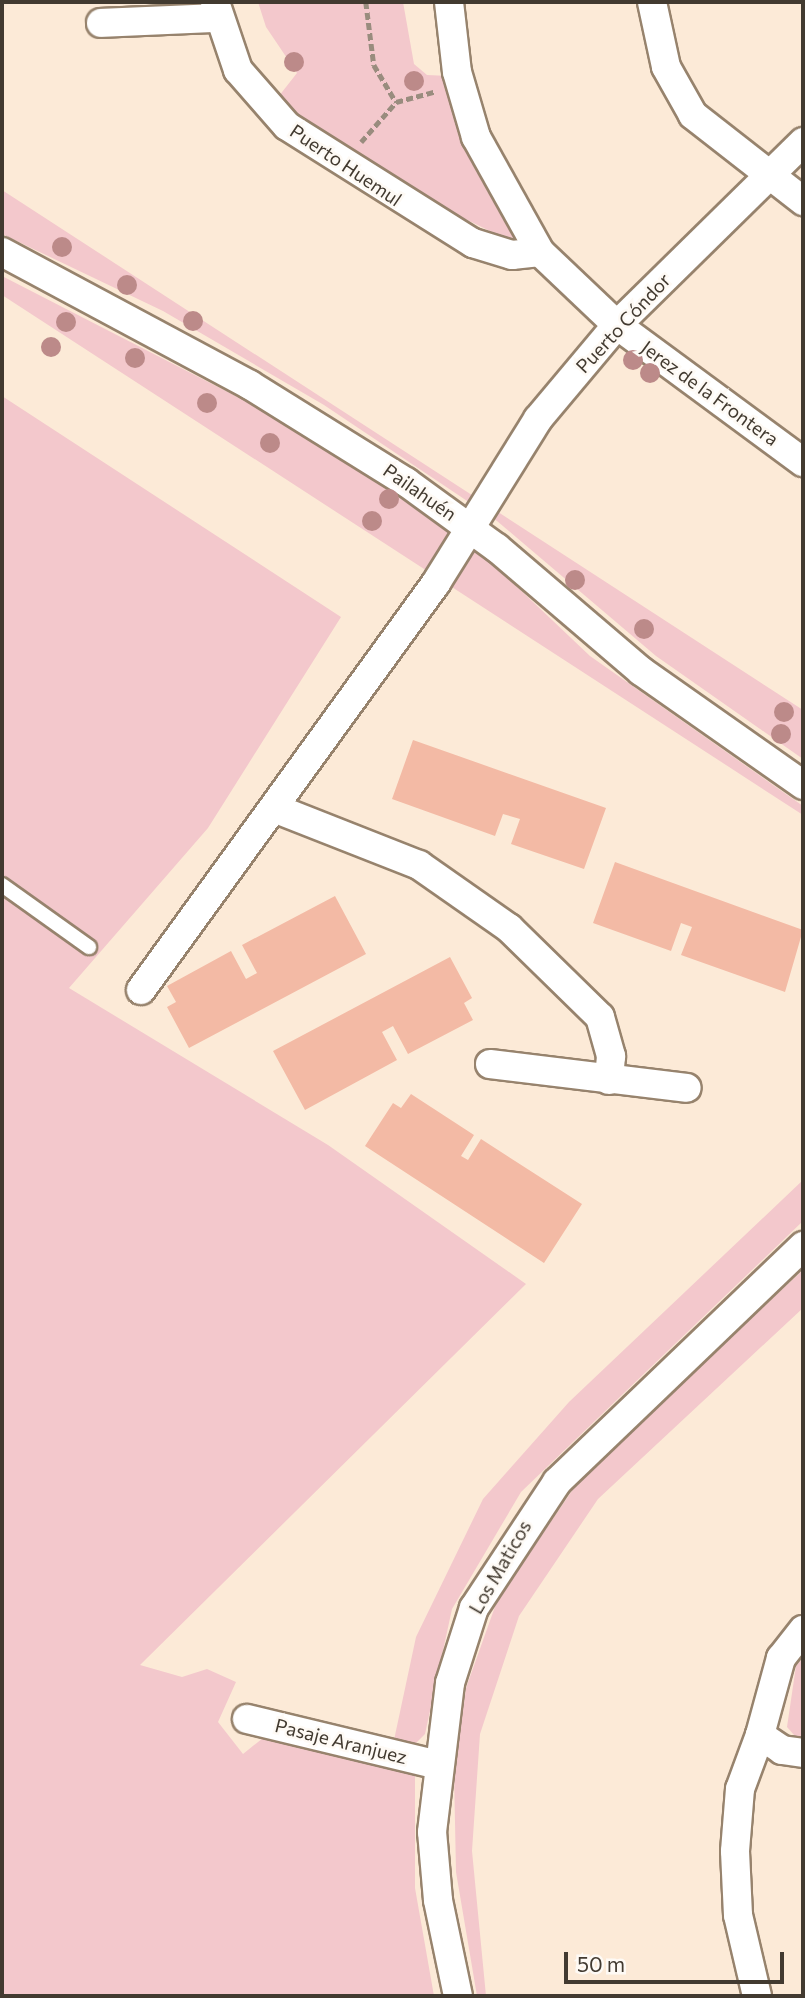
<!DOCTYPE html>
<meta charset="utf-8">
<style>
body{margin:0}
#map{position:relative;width:805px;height:1998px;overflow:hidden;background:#fcead7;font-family:Commissioner,sans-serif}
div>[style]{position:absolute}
.green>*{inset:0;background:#f3c8cc}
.building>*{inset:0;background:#f3baa5}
.path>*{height:4.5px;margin-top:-2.25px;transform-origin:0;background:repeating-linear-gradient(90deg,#998c7e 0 7px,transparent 0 10.5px)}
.roads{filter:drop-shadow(2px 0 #97836d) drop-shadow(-2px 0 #97836d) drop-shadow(0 2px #97836d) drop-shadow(0 -2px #97836d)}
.lane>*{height:14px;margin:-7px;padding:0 7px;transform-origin:7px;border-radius:7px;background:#fff}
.street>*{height:28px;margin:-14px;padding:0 14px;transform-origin:14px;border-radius:14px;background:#fff}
.trees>*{width:20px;height:20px;margin:-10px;border-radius:50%;background:#bc8a89}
span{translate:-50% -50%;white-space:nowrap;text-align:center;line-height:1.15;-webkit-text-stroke:5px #fefaf5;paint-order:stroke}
.street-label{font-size:19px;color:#423a30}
.frame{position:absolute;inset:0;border:4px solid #423a30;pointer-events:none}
.scale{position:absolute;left:564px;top:1952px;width:220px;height:32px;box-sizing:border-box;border:4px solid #423a30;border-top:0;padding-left:9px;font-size:21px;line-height:24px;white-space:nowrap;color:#423a30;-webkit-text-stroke:5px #fefaf5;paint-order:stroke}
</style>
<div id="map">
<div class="green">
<div style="clip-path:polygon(258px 2px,403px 2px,414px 64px,427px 75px,449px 76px,516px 244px,366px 170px,275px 101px,297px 73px,266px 27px)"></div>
<div style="clip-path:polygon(2px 190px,803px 710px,803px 759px,656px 656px,497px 521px,324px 405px,163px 311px,2px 234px)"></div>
<div style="clip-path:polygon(2px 276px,261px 409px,413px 505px,495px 566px,590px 656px,803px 806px,803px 815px,2px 295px)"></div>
<div style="clip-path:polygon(2px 396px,341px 617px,208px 828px,69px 988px,328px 1145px,526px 1284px,140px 1665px,182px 1677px,207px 1669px,236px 1682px,218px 1722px,243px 1754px,268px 1734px,415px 1775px,415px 1888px,434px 1996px,2px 1996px)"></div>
<div style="clip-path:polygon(803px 1180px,803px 1221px,521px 1492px,452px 1609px,425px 1734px,415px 1744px,394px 1740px,416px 1637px,483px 1499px,569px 1402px)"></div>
<div style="clip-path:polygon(803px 1270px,803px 1308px,598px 1499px,519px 1616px,480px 1734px,472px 1851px,486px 1996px,477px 1996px,456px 1872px,454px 1772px,466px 1688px,497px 1601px,582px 1476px)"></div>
<div style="clip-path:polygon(803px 1658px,803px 1745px,787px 1727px,796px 1666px)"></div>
</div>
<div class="building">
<div style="clip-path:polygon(413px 740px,606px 808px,584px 869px,511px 844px,520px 819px,503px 814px,495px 836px,392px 799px)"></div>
<div style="clip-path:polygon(615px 862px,803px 930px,785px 992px,681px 955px,692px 927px,681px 923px,671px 951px,593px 923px)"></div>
<div style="clip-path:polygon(335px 896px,366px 954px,189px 1048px,167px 1007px,176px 1002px,167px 986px,231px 951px,246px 979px,257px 973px,242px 945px)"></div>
<div style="clip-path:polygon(450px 957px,472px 998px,464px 1003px,473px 1020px,408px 1054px,393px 1026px,382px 1032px,397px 1060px,305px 1110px,273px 1051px)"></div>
<div style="clip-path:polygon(411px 1094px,474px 1135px,461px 1156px,468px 1160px,481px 1139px,582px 1204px,544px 1263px,365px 1146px,393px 1103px,401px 1108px)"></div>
</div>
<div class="path">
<div style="left:366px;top:2px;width:64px;rotate:82.8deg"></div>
<div style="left:374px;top:65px;width:43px;rotate:59.3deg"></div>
<div style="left:361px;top:142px;width:53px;rotate:-48.8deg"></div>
<div style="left:396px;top:102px;width:39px;rotate:-15deg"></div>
</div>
<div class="roads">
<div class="lane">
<div style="left:2px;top:885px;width:107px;rotate:35.5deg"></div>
</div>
<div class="street">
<div style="left:215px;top:2px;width:72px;rotate:71.3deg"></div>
<div style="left:238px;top:70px;width:74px;rotate:48.8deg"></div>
<div style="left:287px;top:126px;width:220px;rotate:32.2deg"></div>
<div style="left:473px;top:243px;width:41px;rotate:17.1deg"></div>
<div style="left:512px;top:255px;width:28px;rotate:-6deg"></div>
<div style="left:449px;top:2px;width:70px;rotate:83.5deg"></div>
<div style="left:457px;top:72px;width:68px;rotate:73.7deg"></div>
<div style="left:476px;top:137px;width:132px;rotate:60.9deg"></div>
<div style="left:540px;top:252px;width:106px;rotate:43.5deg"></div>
<div style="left:617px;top:325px;width:231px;rotate:36.4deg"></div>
<div style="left:652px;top:2px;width:66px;rotate:77.8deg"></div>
<div style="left:666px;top:67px;width:55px;rotate:60.6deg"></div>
<div style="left:693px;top:115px;width:140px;rotate:38deg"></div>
<div style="left:101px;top:23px;width:115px;rotate:-2.5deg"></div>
<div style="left:2px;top:252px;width:281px;rotate:28.2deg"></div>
<div style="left:250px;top:385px;width:184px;rotate:31.9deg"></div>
<div style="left:406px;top:482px;width:112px;rotate:36deg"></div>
<div style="left:497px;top:548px;width:189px;rotate:40.5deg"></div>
<div style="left:641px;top:671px;width:198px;rotate:35.1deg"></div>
<div style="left:274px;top:808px;width:156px;rotate:21.5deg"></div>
<div style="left:419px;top:865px;width:110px;rotate:35deg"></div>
<div style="left:509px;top:928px;width:127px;rotate:44.4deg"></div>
<div style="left:600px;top:1017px;width:41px;rotate:74.2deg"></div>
<div style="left:611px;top:1056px;width:24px;rotate:95deg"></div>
<div style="left:141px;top:990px;width:503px;rotate:-54.06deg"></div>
<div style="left:436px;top:583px;width:193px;rotate:-58.1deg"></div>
<div style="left:538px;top:419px;width:123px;rotate:-50deg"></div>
<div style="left:617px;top:325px;width:261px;rotate:-44.5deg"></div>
<div style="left:490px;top:1064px;width:198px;rotate:6.9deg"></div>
<div style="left:803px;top:1630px;width:36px;rotate:128deg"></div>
<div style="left:781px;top:1658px;width:80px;rotate:105.3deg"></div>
<div style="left:760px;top:1735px;width:27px;rotate:34deg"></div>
<div style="left:782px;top:1750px;width:21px;rotate:8deg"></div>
<div style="left:247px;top:1719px;width:193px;rotate:13.5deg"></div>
<div style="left:458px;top:1996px;width:98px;rotate:-101.8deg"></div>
<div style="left:438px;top:1900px;width:68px;rotate:-95deg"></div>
<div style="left:432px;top:1832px;width:150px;rotate:-83.1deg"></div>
<div style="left:450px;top:1683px;width:79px;rotate:-72.3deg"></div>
<div style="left:474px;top:1608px;width:151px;rotate:-56.6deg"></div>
<div style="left:557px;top:1482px;width:341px;rotate:-43.8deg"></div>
<div style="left:757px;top:1996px;width:83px;rotate:-103.2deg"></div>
<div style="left:738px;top:1915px;width:64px;rotate:-92.7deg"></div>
<div style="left:735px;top:1851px;width:62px;rotate:-85.4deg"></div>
<div style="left:740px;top:1789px;width:58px;rotate:-69.7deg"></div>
</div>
</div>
<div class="trees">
<div style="left:294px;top:62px"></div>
<div style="left:414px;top:81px"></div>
<div style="left:62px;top:247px"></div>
<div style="left:127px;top:285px"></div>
<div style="left:193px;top:321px"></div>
<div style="left:66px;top:322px"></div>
<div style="left:51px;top:347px"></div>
<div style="left:135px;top:358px"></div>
<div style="left:633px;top:360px"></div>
<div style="left:650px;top:373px"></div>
<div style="left:207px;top:403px"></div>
<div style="left:270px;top:443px"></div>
<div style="left:389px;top:499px"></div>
<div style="left:372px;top:521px"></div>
<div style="left:575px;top:580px"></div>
<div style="left:644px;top:629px"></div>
<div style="left:784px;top:712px"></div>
<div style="left:781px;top:734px"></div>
</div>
<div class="street-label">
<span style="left:346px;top:165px;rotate:34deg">Puerto Huemul</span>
<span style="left:623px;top:323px;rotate:-47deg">Puerto Cóndor</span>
<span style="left:710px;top:393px;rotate:36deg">Jerez de la Frontera</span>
<span style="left:420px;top:492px;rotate:35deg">Pailahuén</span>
<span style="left:500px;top:1567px;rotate:-60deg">Los Maticos</span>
<span style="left:341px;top:1741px;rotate:14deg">Pasaje Aranjuez</span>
</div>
<div class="frame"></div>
<div class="scale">50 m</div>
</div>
